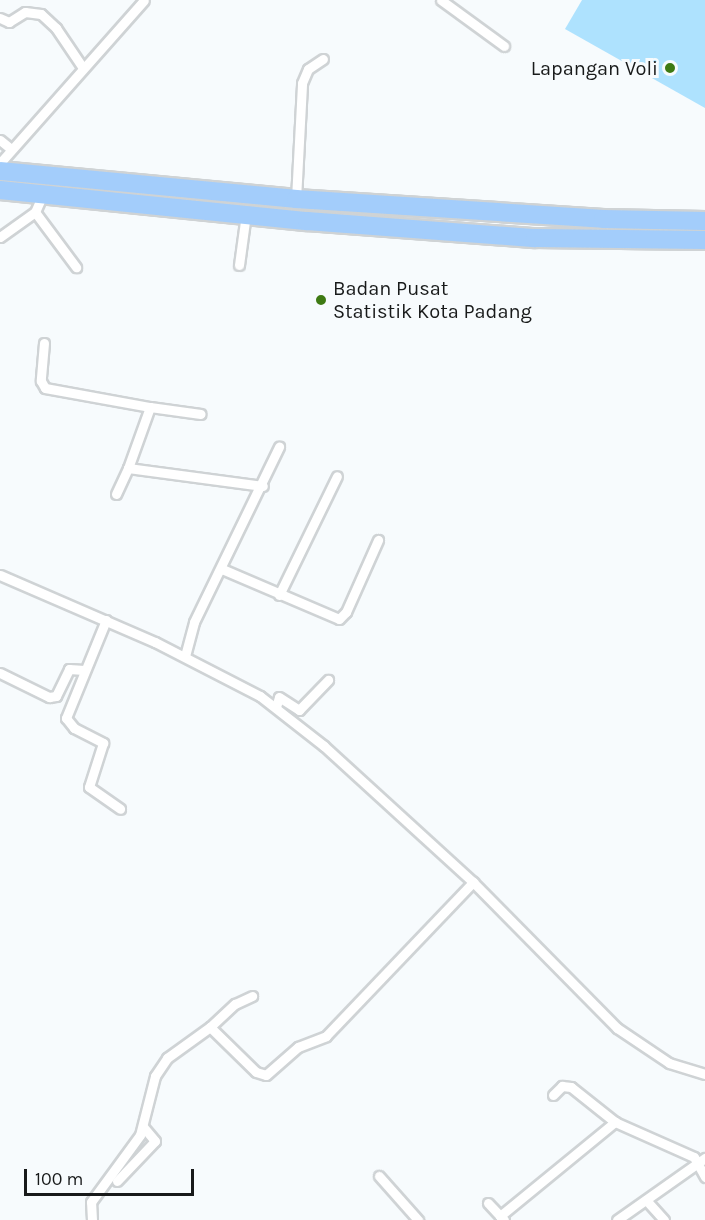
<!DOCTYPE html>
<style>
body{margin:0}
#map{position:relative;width:705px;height:1220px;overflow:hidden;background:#f7fbfd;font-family:Karla,sans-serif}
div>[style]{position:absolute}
.green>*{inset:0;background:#aee2fe}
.roads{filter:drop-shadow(2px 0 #cfd3d5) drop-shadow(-2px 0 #cfd3d5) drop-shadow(0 2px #cfd3d5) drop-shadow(0 -2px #cfd3d5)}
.street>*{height:9px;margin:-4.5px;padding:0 4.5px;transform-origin:4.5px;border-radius:4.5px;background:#fff}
.highway>*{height:18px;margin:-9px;padding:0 9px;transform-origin:9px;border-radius:9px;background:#a3cdfb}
.dots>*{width:16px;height:16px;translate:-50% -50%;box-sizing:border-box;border:3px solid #f7fbfd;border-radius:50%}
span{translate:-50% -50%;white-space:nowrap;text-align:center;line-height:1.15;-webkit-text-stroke:6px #f7fbfd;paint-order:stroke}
.poi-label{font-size:20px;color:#181a1a}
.right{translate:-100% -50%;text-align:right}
.left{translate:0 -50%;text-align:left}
.scale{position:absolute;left:24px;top:1169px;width:170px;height:27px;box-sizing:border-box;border:3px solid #181a1a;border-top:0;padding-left:8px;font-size:18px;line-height:21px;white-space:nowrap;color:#181a1a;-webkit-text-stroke:4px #f7fbfd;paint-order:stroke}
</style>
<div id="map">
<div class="green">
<div style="clip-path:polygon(582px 0,705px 0,705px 108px,565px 29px)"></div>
</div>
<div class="roads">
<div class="street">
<div style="left:441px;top:0;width:78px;rotate:36.1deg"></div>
<div style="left:0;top:18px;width:10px;rotate:24deg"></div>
<div style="left:9px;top:22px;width:19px;rotate:-32deg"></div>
<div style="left:25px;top:12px;width:16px;rotate:7deg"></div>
<div style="left:41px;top:14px;width:21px;rotate:43deg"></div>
<div style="left:56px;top:28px;width:48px;rotate:56deg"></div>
<div style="left:0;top:140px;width:13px;rotate:39deg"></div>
<div style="left:0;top:163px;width:217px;rotate:-48.5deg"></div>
<div style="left:296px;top:199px;width:116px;rotate:-87deg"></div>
<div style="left:302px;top:83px;width:15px;rotate:-67deg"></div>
<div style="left:308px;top:69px;width:18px;rotate:-34deg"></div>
<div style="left:35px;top:212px;width:69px;rotate:53.3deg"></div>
<div style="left:0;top:237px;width:43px;rotate:-35.5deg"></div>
<div style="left:35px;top:212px;width:20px;rotate:-66deg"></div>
<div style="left:239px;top:265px;width:51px;rotate:-82.2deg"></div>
<div style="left:44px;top:343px;width:38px;rotate:95deg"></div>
<div style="left:41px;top:381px;width:8px;rotate:60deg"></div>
<div style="left:45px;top:388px;width:107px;rotate:10.3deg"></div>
<div style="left:150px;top:407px;width:65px;rotate:109.8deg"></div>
<div style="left:128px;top:468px;width:136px;rotate:7.6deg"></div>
<div style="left:150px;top:407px;width:51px;rotate:7.8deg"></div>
<div style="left:116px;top:494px;width:29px;rotate:-65deg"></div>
<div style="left:222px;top:569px;width:127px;rotate:23.1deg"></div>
<div style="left:339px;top:619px;width:10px;rotate:-45deg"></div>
<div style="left:346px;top:612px;width:79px;rotate:-66deg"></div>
<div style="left:0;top:575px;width:169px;rotate:23.4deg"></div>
<div style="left:155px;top:642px;width:118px;rotate:27.2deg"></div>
<div style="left:260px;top:696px;width:81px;rotate:38deg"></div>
<div style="left:324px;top:746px;width:202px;rotate:42.4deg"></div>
<div style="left:473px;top:882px;width:205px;rotate:45.4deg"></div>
<div style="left:617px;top:1028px;width:63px;rotate:33.9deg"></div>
<div style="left:669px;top:1063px;width:38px;rotate:17deg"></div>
<div style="left:279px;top:595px;width:132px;rotate:-64deg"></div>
<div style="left:106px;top:620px;width:106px;rotate:112.2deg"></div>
<div style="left:66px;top:718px;width:13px;rotate:51deg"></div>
<div style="left:74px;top:728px;width:33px;rotate:27deg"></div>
<div style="left:103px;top:743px;width:46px;rotate:107.7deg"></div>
<div style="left:89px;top:787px;width:38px;rotate:35deg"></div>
<div style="left:185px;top:656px;width:35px;rotate:-75deg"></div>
<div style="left:194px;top:622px;width:195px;rotate:-64.1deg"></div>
<div style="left:0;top:673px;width:55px;rotate:26.1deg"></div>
<div style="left:49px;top:697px;width:7px;rotate:-8deg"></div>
<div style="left:56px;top:696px;width:30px;rotate:-64deg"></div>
<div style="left:69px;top:669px;width:15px;rotate:4deg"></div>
<div style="left:276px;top:707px;width:10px;rotate:-73deg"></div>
<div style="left:279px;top:697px;width:24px;rotate:33deg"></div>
<div style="left:299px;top:710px;width:42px;rotate:-46deg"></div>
<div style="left:210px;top:1027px;width:34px;rotate:-43deg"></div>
<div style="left:235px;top:1004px;width:19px;rotate:-25deg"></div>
<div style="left:553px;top:1095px;width:13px;rotate:-45deg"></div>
<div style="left:562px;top:1086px;width:9px;rotate:6deg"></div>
<div style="left:571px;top:1087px;width:56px;rotate:38.5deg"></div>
<div style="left:379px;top:1176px;width:59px;rotate:48.4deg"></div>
<div style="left:117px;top:1181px;width:55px;rotate:-46.5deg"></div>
<div style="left:155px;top:1141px;width:17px;rotate:-130deg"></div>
<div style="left:646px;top:1200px;width:27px;rotate:48deg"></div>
<div style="left:488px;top:1203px;width:18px;rotate:47deg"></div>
<div style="left:92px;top:1220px;width:18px;rotate:-93deg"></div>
<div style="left:91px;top:1202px;width:83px;rotate:-53.8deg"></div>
<div style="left:140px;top:1135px;width:61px;rotate:-75.7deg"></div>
<div style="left:155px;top:1076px;width:22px;rotate:-56deg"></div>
<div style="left:167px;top:1058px;width:53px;rotate:-35.8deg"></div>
<div style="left:210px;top:1027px;width:64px;rotate:44.4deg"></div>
<div style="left:256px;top:1072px;width:10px;rotate:17deg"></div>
<div style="left:266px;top:1075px;width:43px;rotate:-41.2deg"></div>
<div style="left:298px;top:1047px;width:30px;rotate:-21deg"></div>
<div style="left:326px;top:1036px;width:213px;rotate:-46.3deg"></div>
<div style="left:504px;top:1220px;width:6px;rotate:-135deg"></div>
<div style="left:500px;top:1216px;width:149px;rotate:-39.3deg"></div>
<div style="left:615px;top:1122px;width:86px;rotate:23.9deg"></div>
<div style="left:694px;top:1157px;width:23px;rotate:61deg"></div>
<div style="left:617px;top:1220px;width:108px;rotate:-35.2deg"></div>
</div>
<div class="highway">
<div style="left:0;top:171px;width:297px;rotate:5.4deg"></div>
<div style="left:296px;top:199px;width:308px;rotate:3.7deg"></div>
<div style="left:603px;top:219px;width:102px;rotate:1.1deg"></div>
<div style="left:0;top:190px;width:309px;rotate:5.8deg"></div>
<div style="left:307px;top:221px;width:229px;rotate:4.3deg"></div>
<div style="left:535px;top:238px;width:170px;rotate:0.7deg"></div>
</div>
</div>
<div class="dots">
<div style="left:670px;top:68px;background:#3e7a13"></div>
<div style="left:321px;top:300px;background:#3e7a13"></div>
</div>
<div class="poi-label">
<span class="right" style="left:658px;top:68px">Lapangan Voli</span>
<span class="left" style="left:333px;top:300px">Badan Pusat<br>Statistik Kota Padang</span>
</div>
<div class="scale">100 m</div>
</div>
